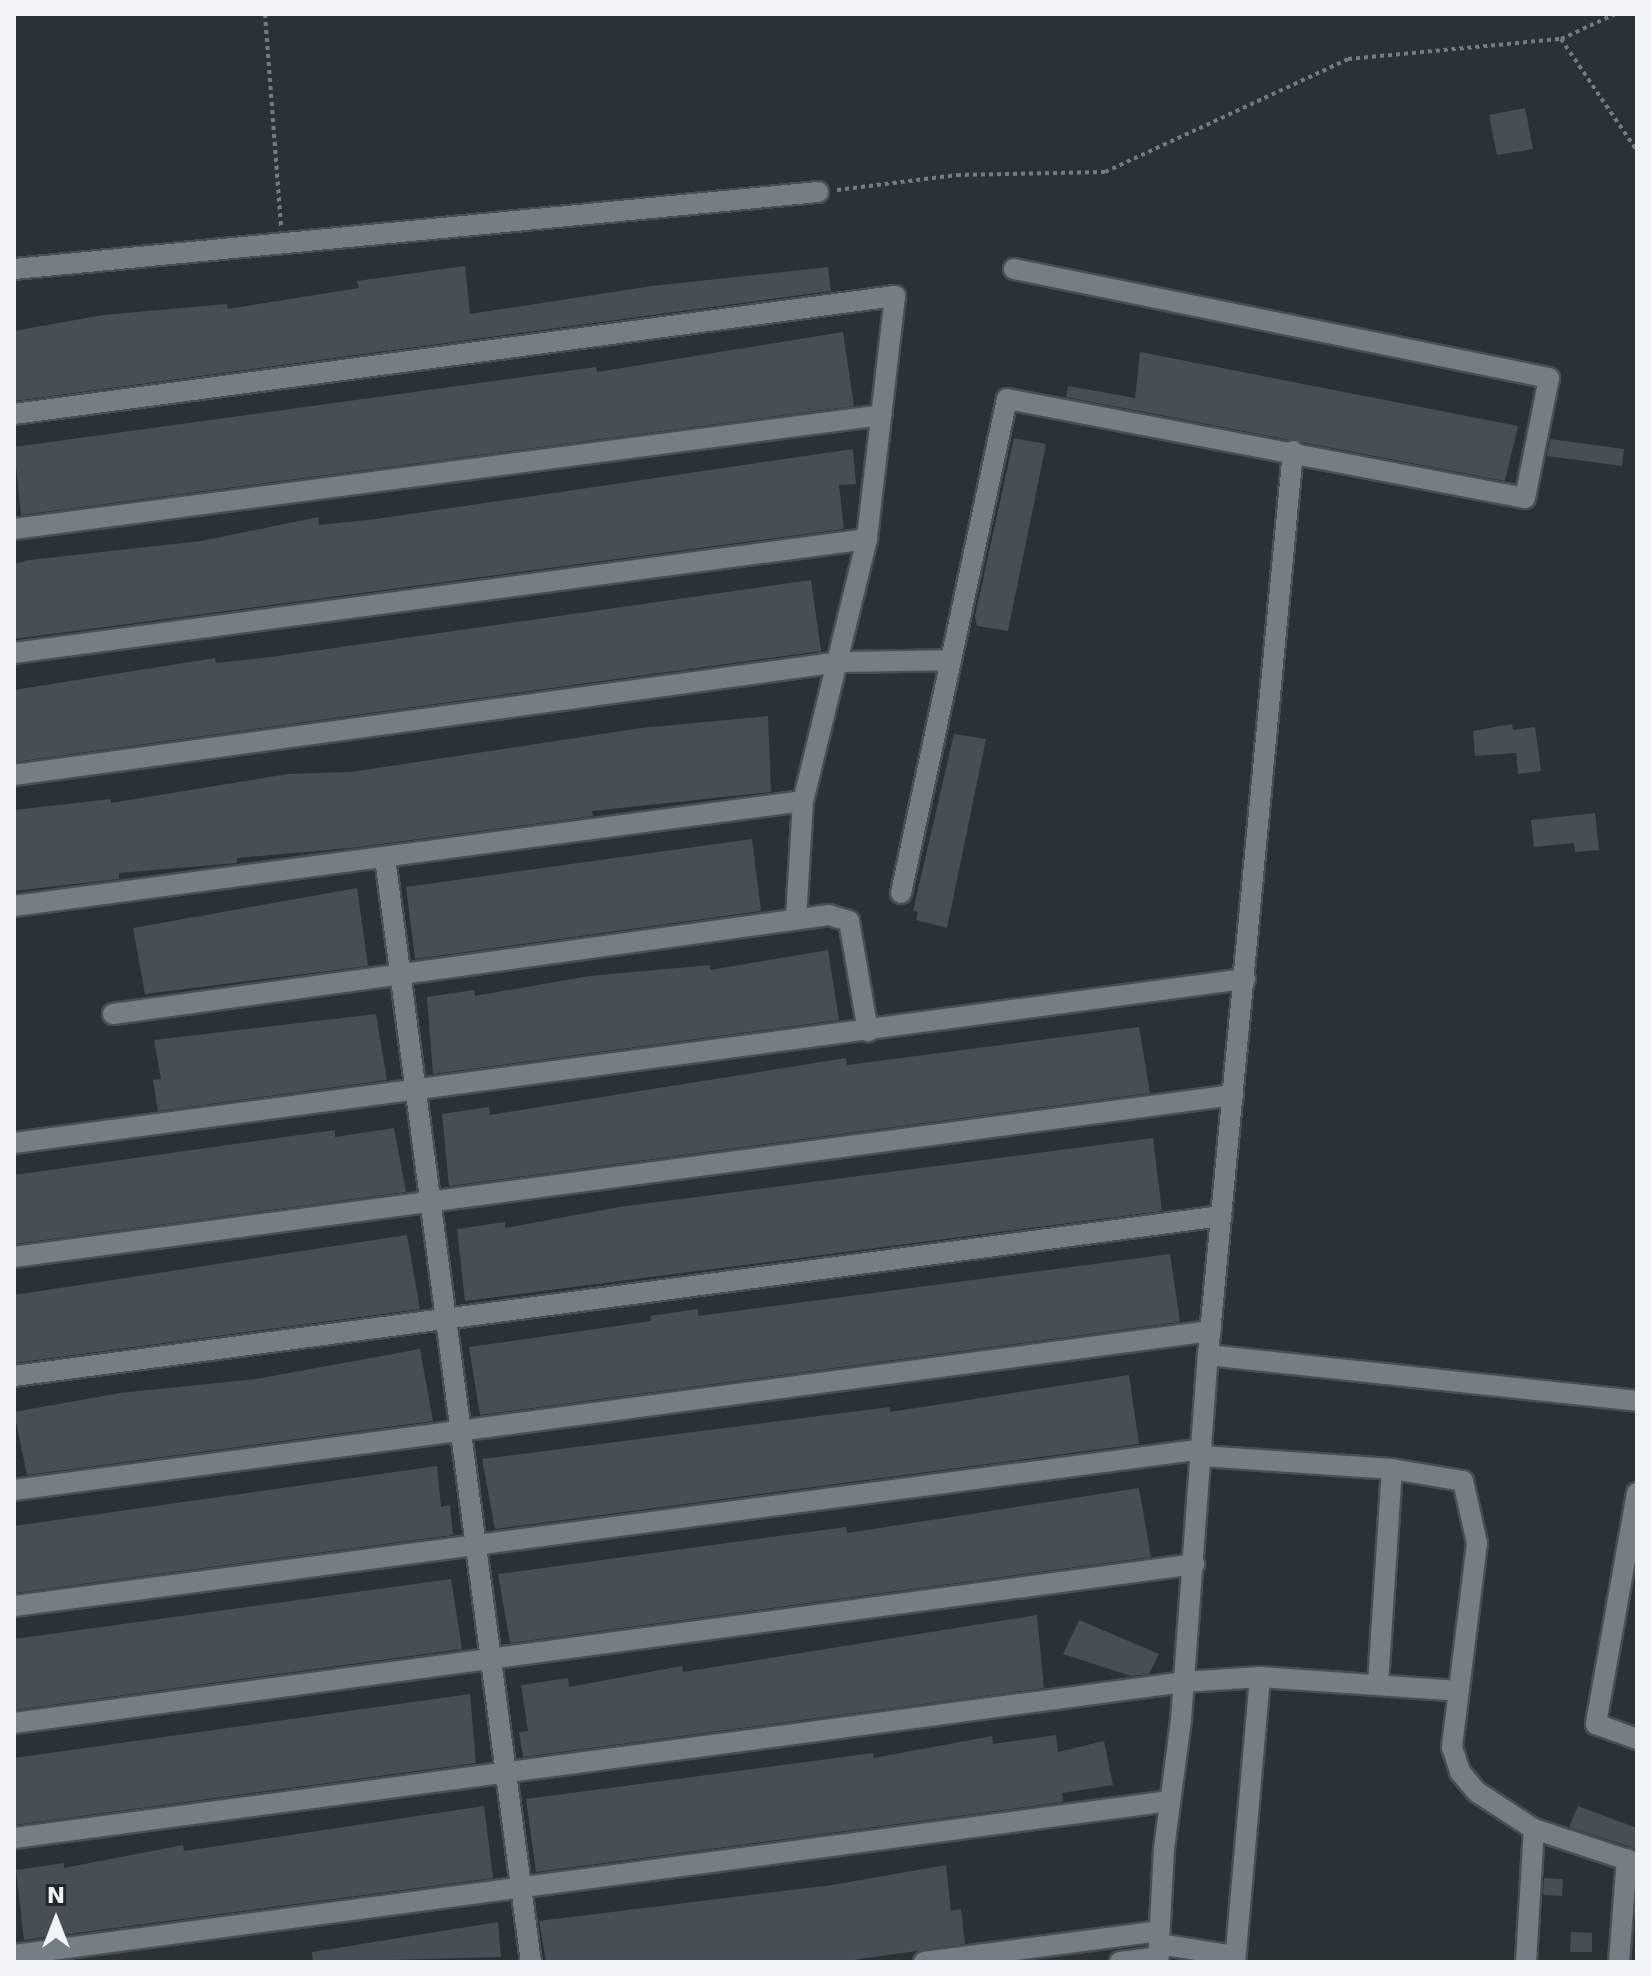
<!DOCTYPE html>
<style>
body{margin:0}
#map{position:relative;width:1651px;height:1976px;overflow:hidden;background:#2a3137;font-family:"DejaVu Sans",sans-serif}
div>[style]{position:absolute}
.building>*{inset:0;background:#474e55}
.path>*{height:4px;margin-top:-2px;transform-origin:0;background:repeating-linear-gradient(90deg,#757b81 0 4px,transparent 0 8px)}
.roads{filter:drop-shadow(2px 0 #484e53) drop-shadow(-2px 0 #484e53) drop-shadow(0 2px #484e53) drop-shadow(0 -2px #484e53)}
.minor>*{height:20px;margin:-10px;padding:0 10px;transform-origin:10px;border-radius:10px;background:#757d85}
span{translate:-50% -50%;white-space:nowrap;text-align:center;line-height:1.15;-webkit-text-stroke:7px #21272d;paint-order:stroke}
.frame{position:absolute;inset:0;border:16px solid #f0f4f9;pointer-events:none}
.north{position:absolute;left:16px;top:1880px;width:80px;height:80px;-webkit-text-stroke:6px #21272d;paint-order:stroke;rotate:0deg;font-size:22px;font-weight:700;line-height:32px;text-align:center;color:#f0f4f9}
.north::after{content:'';display:block;margin:auto;width:28px;height:36px;background:#f0f4f9;clip-path:polygon(50% 0,100% 100%,50% 72%,0 100%)}
</style>
<div id="map">
<div class="building">
<div style="clip-path:polygon(1525px 108px,1533px 149px,1497px 155px,1489px 115px)"></div>
<div style="clip-path:polygon(465px 266px,470px 314px,652px 286px,828px 267px,831px 291px,14px 401px,14px 331px,103px 315px,227px 304px,228px 309px,359px 288px,357px 281px)"></div>
<div style="clip-path:polygon(843px 332px,854px 406px,21px 515px,14px 447px,596px 367px,597px 372px)"></div>
<div style="clip-path:polygon(1140px 352px,1518px 426px,1505px 481px,1066px 397px,1068px 386px,1135px 398px)"></div>
<div style="clip-path:polygon(1014px 438px,1046px 444px,1008px 631px,977px 626px,975px 616px)"></div>
<div style="clip-path:polygon(1550px 439px,1624px 449px,1622px 466px,1547px 456px)"></div>
<div style="clip-path:polygon(853px 449px,856px 484px,839px 485px,844px 529px,14px 639px,14px 564px,29px 560px,201px 541px,318px 517px,319px 525px,376px 519px)"></div>
<div style="clip-path:polygon(811px 580px,821px 651px,14px 762px,14px 690px,215px 658px,216px 663px,271px 657px)"></div>
<div style="clip-path:polygon(768px 716px,771px 792px,592px 811px,593px 816px,351px 848px,237px 858px,237px 863px,119px 873px,119px 879px,14px 891px,14px 810px,111px 799px,111px 803px,288px 774px,351px 772px,641px 728px)"></div>
<div style="clip-path:polygon(1512px 724px,1513px 730px,1535px 727px,1541px 771px,1518px 774px,1516px 753px,1475px 756px,1473px 731px)"></div>
<div style="clip-path:polygon(954px 734px,986px 739px,947px 928px,916px 920px,918px 912px,913px 911px)"></div>
<div style="clip-path:polygon(1595px 813px,1599px 850px,1575px 852px,1574px 843px,1534px 847px,1531px 820px)"></div>
<div style="clip-path:polygon(752px 839px,761px 911px,415px 959px,406px 887px)"></div>
<div style="clip-path:polygon(357px 888px,368px 966px,145px 994px,133px 928px)"></div>
<div style="clip-path:polygon(828px 950px,839px 1020px,433px 1074px,427px 997px,474px 990px,475px 996px,589px 976px,710px 965px,710px 970px)"></div>
<div style="clip-path:polygon(376px 1014px,387px 1080px,158px 1111px,153px 1080px,161px 1079px,154px 1040px)"></div>
<div style="clip-path:polygon(1139px 1027px,1150px 1093px,449px 1186px,442px 1114px,489px 1107px,490px 1115px,846px 1058px,847px 1065px)"></div>
<div style="clip-path:polygon(394px 1128px,406px 1192px,14px 1244px,14px 1175px,335px 1130px,335px 1137px)"></div>
<div style="clip-path:polygon(1153px 1138px,1162px 1211px,465px 1301px,457px 1229px,505px 1222px,505px 1228px,619px 1207px)"></div>
<div style="clip-path:polygon(407px 1235px,420px 1309px,14px 1363px,14px 1295px)"></div>
<div style="clip-path:polygon(1170px 1254px,1180px 1322px,480px 1415px,469px 1347px,651px 1321px,650px 1316px,698px 1309px,698px 1316px)"></div>
<div style="clip-path:polygon(420px 1349px,433px 1421px,27px 1475px,14px 1412px,120px 1393px,256px 1379px)"></div>
<div style="clip-path:polygon(1129px 1375px,1139px 1444px,495px 1529px,482px 1459px,890px 1407px,890px 1412px)"></div>
<div style="clip-path:polygon(437px 1466px,441px 1507px,450px 1505px,453px 1535px,14px 1593px,14px 1526px)"></div>
<div style="clip-path:polygon(1139px 1488px,1151px 1557px,510px 1643px,498px 1574px,846px 1527px,847px 1533px)"></div>
<div style="clip-path:polygon(451px 1579px,462px 1649px,14px 1710px,14px 1639px)"></div>
<div style="clip-path:polygon(1037px 1615px,1044px 1688px,523px 1757px,519px 1732px,528px 1731px,521px 1685px,568px 1678px,569px 1687px,682px 1666px,683px 1672px)"></div>
<div style="clip-path:polygon(1079px 1620px,1159px 1654px,1149px 1674px,1131px 1676px,1063px 1654px)"></div>
<div style="clip-path:polygon(470px 1694px,476px 1763px,14px 1825px,14px 1758px)"></div>
<div style="clip-path:polygon(1056px 1735px,1058px 1752px,1104px 1741px,1113px 1785px,1062px 1793px,1063px 1802px,536px 1872px,526px 1799px,873px 1753px,874px 1758px,992px 1736px,993px 1744px)"></div>
<div style="clip-path:polygon(484px 1806px,493px 1878px,24px 1940px,16px 1870px,64px 1863px,64px 1868px,183px 1845px,184px 1851px)"></div>
<div style="clip-path:polygon(1578px 1806px,1637px 1828px,1637px 1849px,1569px 1827px)"></div>
<div style="clip-path:polygon(946px 1865px,951px 1911px,961px 1909px,965px 1944px,839px 1962px,546px 1962px,539px 1921px,832px 1885px)"></div>
<div style="clip-path:polygon(1544px 1878px,1563px 1879px,1562px 1896px,1543px 1895px)"></div>
<div style="clip-path:polygon(498px 1922px,501px 1957px,313px 1962px,312px 1952px)"></div>
<div style="clip-path:polygon(1571px 1932px,1592px 1933px,1592px 1952px,1570px 1952px)"></div>
</div>
<div class="path">
<div style="left:265px;top:14px;width:214px;rotate:85.7deg"></div>
<div style="left:1561px;top:39px;width:135px;rotate:55.8deg"></div>
<div style="left:837px;top:190px;width:121px;rotate:-7.1deg"></div>
<div style="left:957px;top:175px;width:148px;rotate:-1.2deg"></div>
<div style="left:1105px;top:172px;width:268px;rotate:-24.9deg"></div>
<div style="left:1348px;top:59px;width:214px;rotate:-5.4deg"></div>
<div style="left:1561px;top:39px;width:60px;rotate:-24.8deg"></div>
</div>
<div class="roads">
<div class="minor">
<div style="left:14px;top:269px;width:808px;rotate:-5.47deg"></div>
<div style="left:14px;top:414px;width:889px;rotate:-7.63deg"></div>
<div style="left:895px;top:296px;width:245px;rotate:96.6deg"></div>
<div style="left:867px;top:539px;width:270px;rotate:103.7deg"></div>
<div style="left:803px;top:801px;width:118px;rotate:93.4deg"></div>
<div style="left:14px;top:529px;width:875px;rotate:-7.48deg"></div>
<div style="left:14px;top:653px;width:861px;rotate:-7.61deg"></div>
<div style="left:14px;top:775px;width:834px;rotate:-7.79deg"></div>
<div style="left:840px;top:662px;width:111px;rotate:-1deg"></div>
<div style="left:385px;top:858px;width:1114px;rotate:82.47deg"></div>
<div style="left:901px;top:893px;width:505px;rotate:-77.89deg"></div>
<div style="left:1007px;top:399px;width:527px;rotate:10.82deg"></div>
<div style="left:1525px;top:498px;width:122px;rotate:-78.7deg"></div>
<div style="left:1549px;top:378px;width:546px;rotate:-168.48deg"></div>
<div style="left:14px;top:906px;width:796px;rotate:-7.58deg"></div>
<div style="left:113px;top:1014px;width:723px;rotate:-7.87deg"></div>
<div style="left:829px;top:915px;width:21px;rotate:17deg"></div>
<div style="left:849px;top:921px;width:112px;rotate:80.2deg"></div>
<div style="left:14px;top:1143px;width:1242px;rotate:-7.59deg"></div>
<div style="left:14px;top:1257px;width:1230px;rotate:-7.57deg"></div>
<div style="left:1208px;top:1355px;width:431px;rotate:6.1deg"></div>
<div style="left:14px;top:1376px;width:1218px;rotate:-7.55deg"></div>
<div style="left:1202px;top:1456px;width:190px;rotate:3.9deg"></div>
<div style="left:1392px;top:1469px;width:72px;rotate:9.6deg"></div>
<div style="left:1463px;top:1481px;width:64px;rotate:77.3deg"></div>
<div style="left:1477px;top:1543px;width:206px;rotate:97deg"></div>
<div style="left:1452px;top:1747px;width:26px;rotate:72deg"></div>
<div style="left:1460px;top:1772px;width:26px;rotate:50deg"></div>
<div style="left:1477px;top:1792px;width:68px;rotate:33deg"></div>
<div style="left:1534px;top:1829px;width:108px;rotate:18.3deg"></div>
<div style="left:14px;top:1490px;width:1207px;rotate:-7.57deg"></div>
<div style="left:1637px;top:1493px;width:235px;rotate:100.1deg"></div>
<div style="left:1596px;top:1724px;width:44px;rotate:20.1deg"></div>
<div style="left:14px;top:1606px;width:1199px;rotate:-7.52deg"></div>
<div style="left:1260px;top:1677px;width:199px;rotate:4deg"></div>
<div style="left:1378px;top:1684px;width:215px;rotate:-86.3deg"></div>
<div style="left:14px;top:1723px;width:1191px;rotate:-7.67deg"></div>
<div style="left:14px;top:1838px;width:1180px;rotate:-7.59deg"></div>
<div style="left:1184px;top:1682px;width:76px;rotate:-3.8deg"></div>
<div style="left:1260px;top:1677px;width:286px;rotate:95deg"></div>
<div style="left:1159px;top:1944px;width:77px;rotate:9deg"></div>
<div style="left:14px;top:1955px;width:1166px;rotate:-7.59deg"></div>
<div style="left:924px;top:1962px;width:237px;rotate:-7.5deg"></div>
<div style="left:1120px;top:1962px;width:39px;rotate:-7deg"></div>
<div style="left:1158px;top:1962px;width:113px;rotate:-87deg"></div>
<div style="left:1164px;top:1849px;width:130px;rotate:-82.5deg"></div>
<div style="left:1181px;top:1720px;width:366px;rotate:-85.8deg"></div>
<div style="left:1208px;top:1355px;width:908px;rotate:-84.63deg"></div>
<div style="left:1526px;top:1962px;width:133px;rotate:-86.6deg"></div>
<div style="left:1619px;top:1962px;width:103px;rotate:-85.6deg"></div>
</div>
</div>
<div class="frame"></div>
<div class="north">N</div>
</div>
